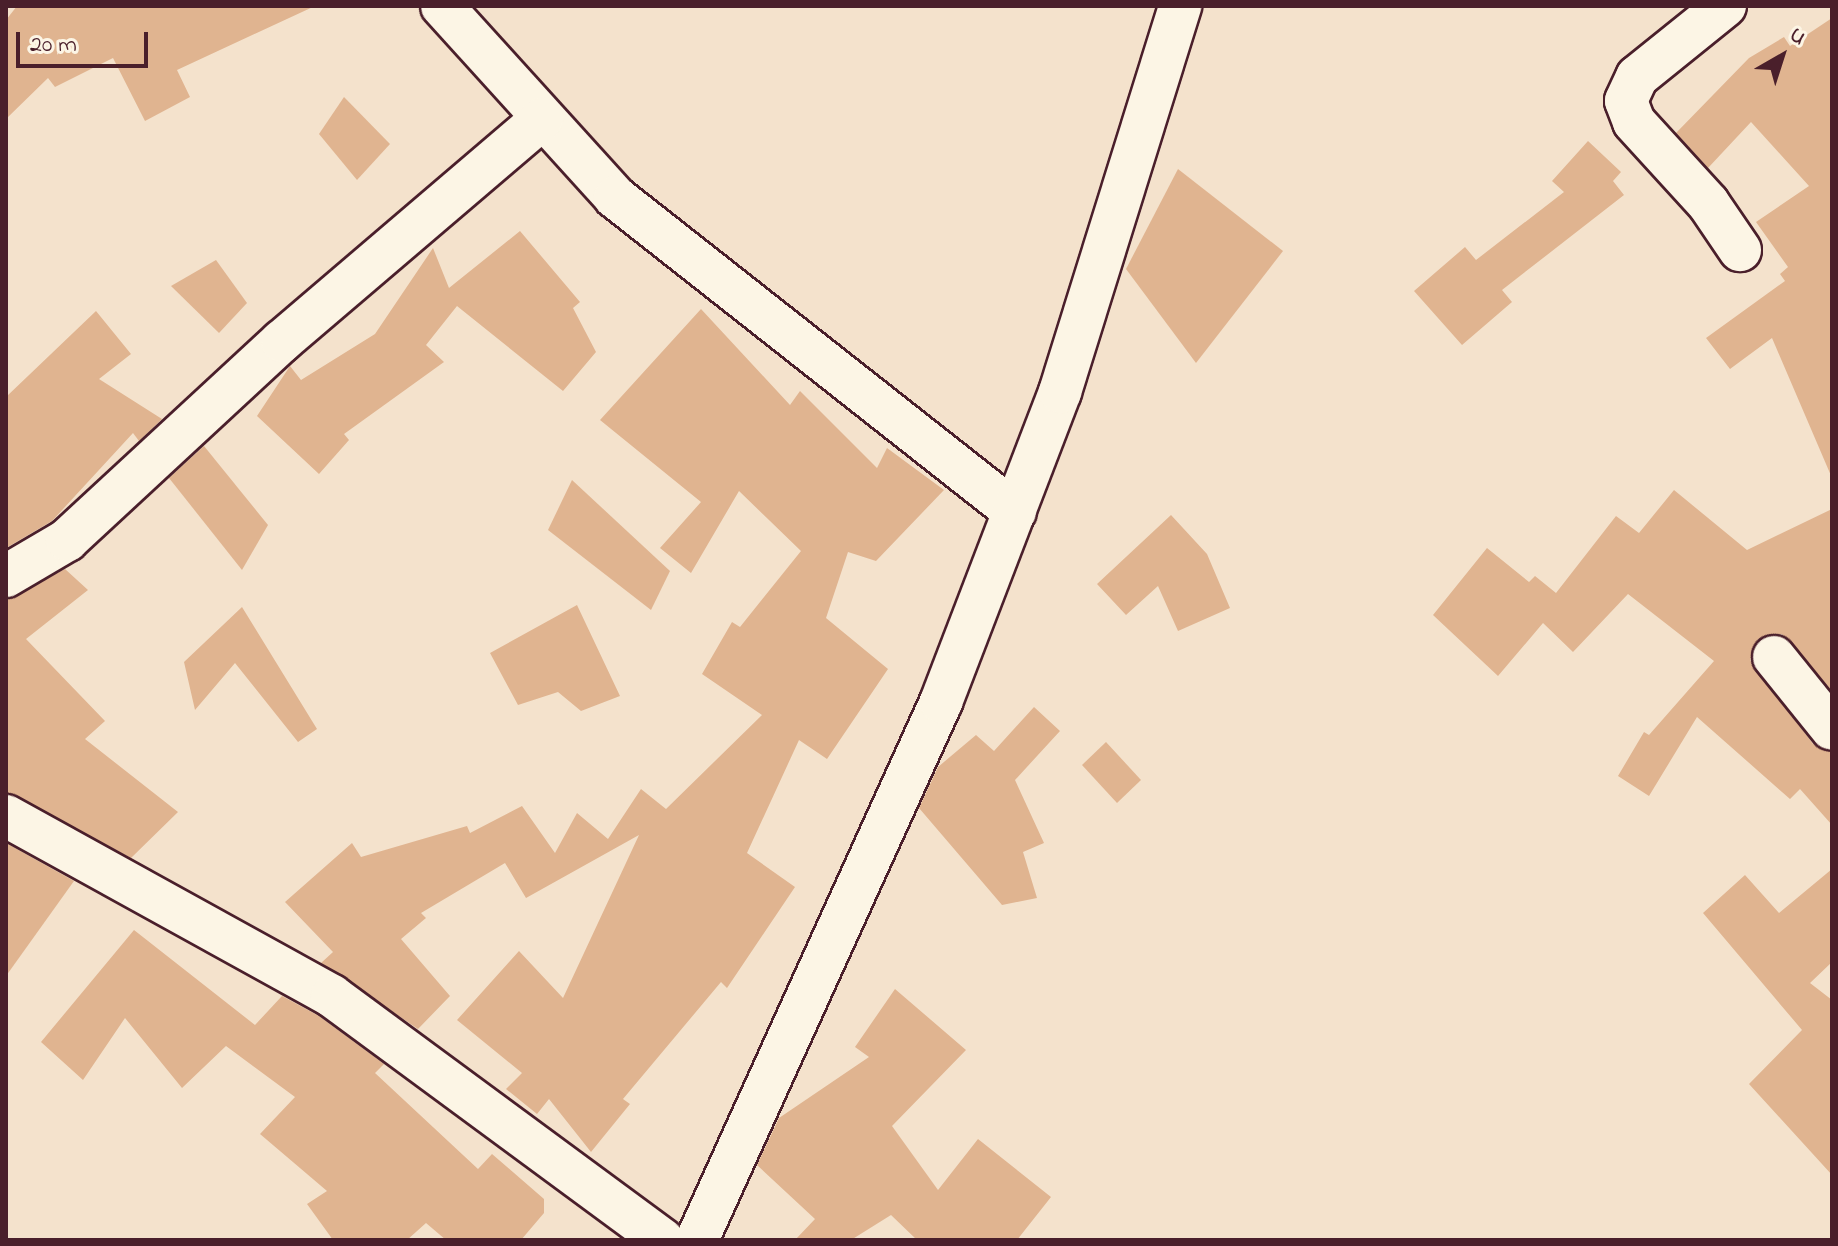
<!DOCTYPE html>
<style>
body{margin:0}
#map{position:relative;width:1838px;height:1246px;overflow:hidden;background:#f4e2cc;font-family:"Indie Flower",sans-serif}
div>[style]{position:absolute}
.building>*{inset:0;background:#e0b490}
.roads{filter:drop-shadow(2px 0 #4a1f2b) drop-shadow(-2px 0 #4a1f2b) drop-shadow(0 2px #4a1f2b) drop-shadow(0 -2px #4a1f2b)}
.street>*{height:42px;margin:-21px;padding:0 21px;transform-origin:21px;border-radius:21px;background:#fcf5e5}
span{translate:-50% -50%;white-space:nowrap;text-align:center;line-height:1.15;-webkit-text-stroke:8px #fcf5e5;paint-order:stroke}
.frame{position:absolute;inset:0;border:8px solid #4a1f2b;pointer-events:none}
.north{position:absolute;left:1742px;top:16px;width:80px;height:80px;-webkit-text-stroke:6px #fcf5e5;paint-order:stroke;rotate:39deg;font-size:22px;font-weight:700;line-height:32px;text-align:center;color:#4a1f2b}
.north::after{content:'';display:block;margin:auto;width:28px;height:36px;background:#4a1f2b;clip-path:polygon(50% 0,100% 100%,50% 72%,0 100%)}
.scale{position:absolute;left:16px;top:32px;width:132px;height:36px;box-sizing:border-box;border:4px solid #4a1f2b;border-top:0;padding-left:10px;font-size:24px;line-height:28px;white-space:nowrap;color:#4a1f2b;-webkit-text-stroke:6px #fcf5e5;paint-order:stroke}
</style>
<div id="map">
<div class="building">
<div style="clip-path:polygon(17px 6px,315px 6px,177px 70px,190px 97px,145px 121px,113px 58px,55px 87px,48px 78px,6px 119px,6px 20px)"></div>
<div style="clip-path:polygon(1832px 18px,1832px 478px,1772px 338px,1730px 369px,1706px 338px,1785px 281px,1780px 274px,1788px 267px,1756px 222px,1809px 186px,1751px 122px,1708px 168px,1676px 133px,1749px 58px,1784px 37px,1790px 46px)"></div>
<div style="clip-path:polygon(344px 97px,390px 144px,357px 180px,319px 134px)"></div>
<div style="clip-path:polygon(1588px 141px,1621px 172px,1613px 181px,1624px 195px,1502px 290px,1512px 302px,1462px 345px,1414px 291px,1465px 247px,1476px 260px,1564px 192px,1552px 181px)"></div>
<div style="clip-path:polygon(1178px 169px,1283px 251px,1196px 363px,1126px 269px)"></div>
<div style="clip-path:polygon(520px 231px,580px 302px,573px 308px,596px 352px,563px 391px,457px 306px,426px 345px,444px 362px,344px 434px,349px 440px,319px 474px,257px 416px,290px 366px,301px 380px,375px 334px,433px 248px,449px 288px)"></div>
<div style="clip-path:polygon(216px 260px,247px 303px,219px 333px,171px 286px)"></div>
<div style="clip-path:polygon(701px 309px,790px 405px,800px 391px,877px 468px,887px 448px,944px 490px,876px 561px,848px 552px,826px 618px,888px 669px,827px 759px,799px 740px,747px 853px,795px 887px,727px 988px,721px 982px,623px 1099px,630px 1104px,591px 1152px,549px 1099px,537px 1114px,506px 1089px,522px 1073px,457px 1020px,519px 951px,563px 998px,639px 835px,526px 898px,505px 863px,421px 913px,426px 918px,401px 939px,450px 996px,418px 1029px,321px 963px,333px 952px,285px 902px,352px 843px,361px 857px,467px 826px,470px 833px,522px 806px,555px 853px,577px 813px,608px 839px,641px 789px,666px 809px,762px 715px,702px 674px,732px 622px,740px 627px,801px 551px,739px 491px,691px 573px,660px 548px,701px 502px,600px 420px)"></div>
<div style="clip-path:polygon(96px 311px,131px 354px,99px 379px,162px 419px,139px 441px,133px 433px,52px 521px,6px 548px,6px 397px)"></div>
<div style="clip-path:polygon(204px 446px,268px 525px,242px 570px,169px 478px)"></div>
<div style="clip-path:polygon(572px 480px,670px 571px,651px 610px,548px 530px)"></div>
<div style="clip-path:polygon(1674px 490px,1747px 550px,1832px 509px,1832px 691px,1782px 634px,1758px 639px,1750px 660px,1813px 744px,1832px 752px,1832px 825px,1800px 789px,1790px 799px,1697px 717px,1649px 796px,1618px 776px,1644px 732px,1649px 735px,1714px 661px,1628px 594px,1573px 652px,1543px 623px,1498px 676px,1433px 615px,1487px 548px,1529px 582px,1535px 576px,1556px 593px,1616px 516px,1639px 533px)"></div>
<div style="clip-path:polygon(1171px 515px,1207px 554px,1230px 608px,1178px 631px,1158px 586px,1126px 615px,1097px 584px)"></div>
<div style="clip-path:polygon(65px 569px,88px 590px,26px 639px,105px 721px,85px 739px,178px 812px,131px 858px,6px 792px,6px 600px)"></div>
<div style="clip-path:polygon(577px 605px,620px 696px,581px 711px,558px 692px,518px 705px,490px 653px)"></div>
<div style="clip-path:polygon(242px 607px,317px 729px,298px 742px,235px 663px,195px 710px,184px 662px)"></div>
<div style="clip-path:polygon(1034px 707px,1060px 731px,1015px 780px,1044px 843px,1023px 852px,1037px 898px,1002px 905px,919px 808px,938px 767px,976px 735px,994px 751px)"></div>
<div style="clip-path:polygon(1106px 742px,1141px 780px,1117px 803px,1082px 765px)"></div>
<div style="clip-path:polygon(6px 843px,74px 881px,6px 976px)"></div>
<div style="clip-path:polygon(1832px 869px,1832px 962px,1810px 983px,1832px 1000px,1832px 1175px,1749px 1084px,1802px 1030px,1703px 913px,1745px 875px,1779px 913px)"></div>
<div style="clip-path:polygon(134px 930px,255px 1025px,282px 996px,319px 1016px,384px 1064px,375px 1073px,478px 1169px,492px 1154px,544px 1199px,544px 1213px,521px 1240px,446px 1240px,426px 1223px,407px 1240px,333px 1240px,307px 1204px,327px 1191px,260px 1134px,295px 1097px,226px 1046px,182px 1088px,125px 1018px,83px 1080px,41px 1042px)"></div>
<div style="clip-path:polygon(895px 989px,966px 1050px,892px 1126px,938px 1190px,978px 1139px,1051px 1197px,1017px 1240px,917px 1240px,891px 1215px,851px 1240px,795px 1240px,815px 1219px,757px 1165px,779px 1118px,869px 1057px,855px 1047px)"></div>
</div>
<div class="roads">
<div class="street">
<div style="left:442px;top:6px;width:258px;rotate:47.8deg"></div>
<div style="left:615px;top:197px;width:509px;rotate:38.22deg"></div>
<div style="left:1725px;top:6px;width:113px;rotate:141.1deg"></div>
<div style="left:1637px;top:77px;width:26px;rotate:115deg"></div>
<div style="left:1626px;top:101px;width:22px;rotate:69deg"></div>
<div style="left:1634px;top:122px;width:110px;rotate:47.6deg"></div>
<div style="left:1708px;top:203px;width:57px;rotate:55.8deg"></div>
<div style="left:6px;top:576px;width:71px;rotate:-30.5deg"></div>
<div style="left:67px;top:540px;width:293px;rotate:-42.8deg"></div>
<div style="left:282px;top:341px;width:342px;rotate:-40.5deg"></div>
<div style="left:1774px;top:657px;width:92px;rotate:51.1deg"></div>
<div style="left:6px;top:816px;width:372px;rotate:28.9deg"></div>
<div style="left:332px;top:996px;width:411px;rotate:36.4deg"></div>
<div style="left:697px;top:1240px;width:591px;rotate:-65.6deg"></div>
<div style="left:941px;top:702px;width:332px;rotate:-69deg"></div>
<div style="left:1060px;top:392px;width:404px;rotate:-72.7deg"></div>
</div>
</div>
<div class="frame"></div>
<div class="north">U</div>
<div class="scale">20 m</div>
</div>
